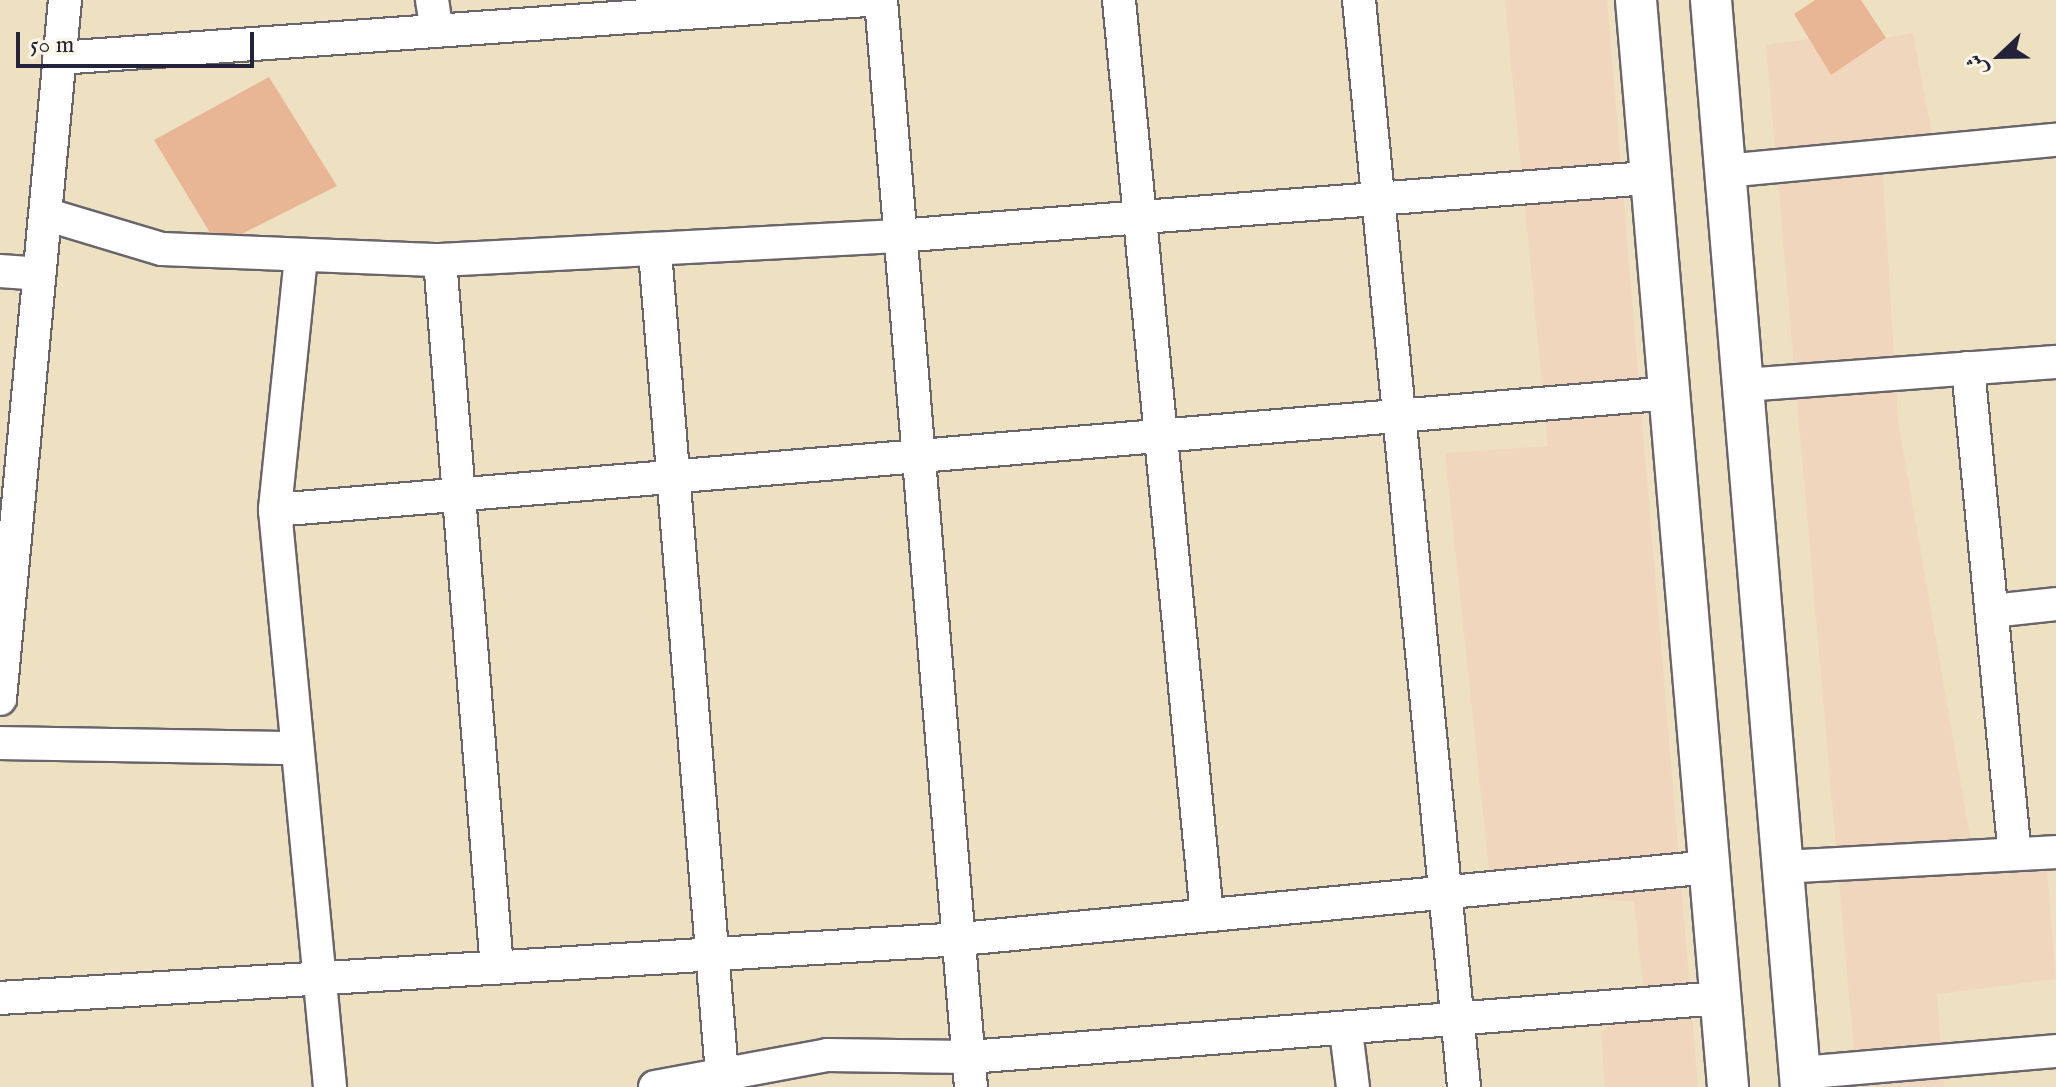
<!DOCTYPE html>
<meta charset="utf-8">
<style>
body{margin:0}
#map{position:relative;width:2056px;height:1087px;overflow:hidden;background:#eee1c1;font-family:"IM FELL English",Amiri,serif}
div>[style]{position:absolute}
.built>*{inset:0;background:#f0d6bc}
.building>*{inset:0;background:#e9b695}
.roads{filter:drop-shadow(2px 0 #69656a) drop-shadow(-2px 0 #69656a) drop-shadow(0 2px #69656a) drop-shadow(0 -2px #69656a)}
.minor>*{height:32px;margin:-16px;padding:0 16px;transform-origin:16px;border-radius:16px;background:#fff}
.major>*{height:40px;margin:-20px;padding:0 20px;transform-origin:20px;border-radius:20px;background:#fff}
span{translate:-50% -50%;white-space:nowrap;text-align:center;line-height:1.15;-webkit-text-stroke:6px #fcf5e5;paint-order:stroke}
.north{position:absolute;left:1960px;top:16px;width:80px;height:80px;-webkit-text-stroke:6px #fcf5e5;paint-order:stroke;rotate:248deg;font-size:22px;font-weight:700;line-height:32px;text-align:center;color:#22223b}
.north::after{content:'';display:block;margin:auto;width:28px;height:36px;background:#22223b;clip-path:polygon(50% 0,100% 100%,50% 72%,0 100%)}
.scale{position:absolute;left:16px;top:32px;width:238px;height:36px;box-sizing:border-box;border:4px solid #22223b;border-top:0;padding-left:10px;font-size:24px;line-height:28px;white-space:nowrap;color:#22223b;-webkit-text-stroke:6px #fcf5e5;paint-order:stroke}
</style>
<div id="map">
<div class="built">
<div style="clip-path:polygon(1505px 0,1607px 0,1698px 1087px,1605px 1087px,1601px 1032px,1645px 1005px,1634px 902px,1491px 888px,1445px 453px,1548px 446px)"></div>
<div style="clip-path:polygon(1913px 33px,1932px 134px,1881px 143px,1898px 420px,1972px 848px,2044px 838px,2056px 979px,1937px 994px,1944px 1087px,1857px 1087px,1766px 45px,1809px 39px,1831px 74px,1886px 38px)"></div>
</div>
<div class="building">
<div style="clip-path:polygon(1815px 0,1861px 0,1886px 38px,1831px 75px,1794px 14px)"></div>
<div style="clip-path:polygon(269px 77px,337px 186px,218px 246px,154px 140px)"></div>
</div>
<div class="roads">
<div class="minor">
<div style="left:432px;top:0;width:31px;rotate:81deg"></div>
<div style="left:881px;top:0;width:1091px;rotate:85.27deg"></div>
<div style="left:1119px;top:0;width:919px;rotate:84.51deg"></div>
<div style="left:1359px;top:0;width:1092px;rotate:84.48deg"></div>
<div style="left:59px;top:58px;width:810px;rotate:-4.11deg"></div>
<div style="left:1725px;top:171px;width:332px;rotate:-5.4deg"></div>
<div style="left:45px;top:214px;width:122px;rotate:16.7deg"></div>
<div style="left:162px;top:249px;width:278px;rotate:2.3deg"></div>
<div style="left:440px;top:260px;width:458px;rotate:-3deg"></div>
<div style="left:897px;top:236px;width:753px;rotate:-4.42deg"></div>
<div style="left:655px;top:252px;width:838px;rotate:85.34deg"></div>
<div style="left:301px;top:257px;width:254px;rotate:95.9deg"></div>
<div style="left:275px;top:510px;width:580px;rotate:84.55deg"></div>
<div style="left:440px;top:260px;width:710px;rotate:85.4deg"></div>
<div style="left:0;top:271px;width:39px;rotate:4deg"></div>
<div style="left:1968px;top:368px;width:488px;rotate:84.5deg"></div>
<div style="left:1743px;top:385px;width:314px;rotate:-4.2deg"></div>
<div style="left:275px;top:510px;width:1400px;rotate:-4.79deg"></div>
<div style="left:1992px;top:611px;width:64px;rotate:-6.2deg"></div>
<div style="left:0;top:699px;width:702px;rotate:-84.69deg"></div>
<div style="left:0;top:743px;width:297px;rotate:1deg"></div>
<div style="left:1781px;top:867px;width:275px;rotate:-3.1deg"></div>
<div style="left:0;top:998px;width:963px;rotate:-3.51deg"></div>
<div style="left:961px;top:939px;width:752px;rotate:-5.49deg"></div>
<div style="left:1346px;top:1031px;width:56px;rotate:82.9deg"></div>
<div style="left:1800px;top:1073px;width:257px;rotate:-4.9deg"></div>
<div style="left:655px;top:1087px;width:175px;rotate:-10.5deg"></div>
<div style="left:827px;top:1055px;width:142px;rotate:0.8deg"></div>
<div style="left:969px;top:1057px;width:754px;rotate:-4.49deg"></div>
</div>
<div class="major">
<div style="left:1636px;top:0;width:1091px;rotate:85.16deg"></div>
<div style="left:1711px;top:0;width:1091px;rotate:85.27deg"></div>
</div>
</div>
<div class="north">ش</div>
<div class="scale">50 m</div>
</div>
